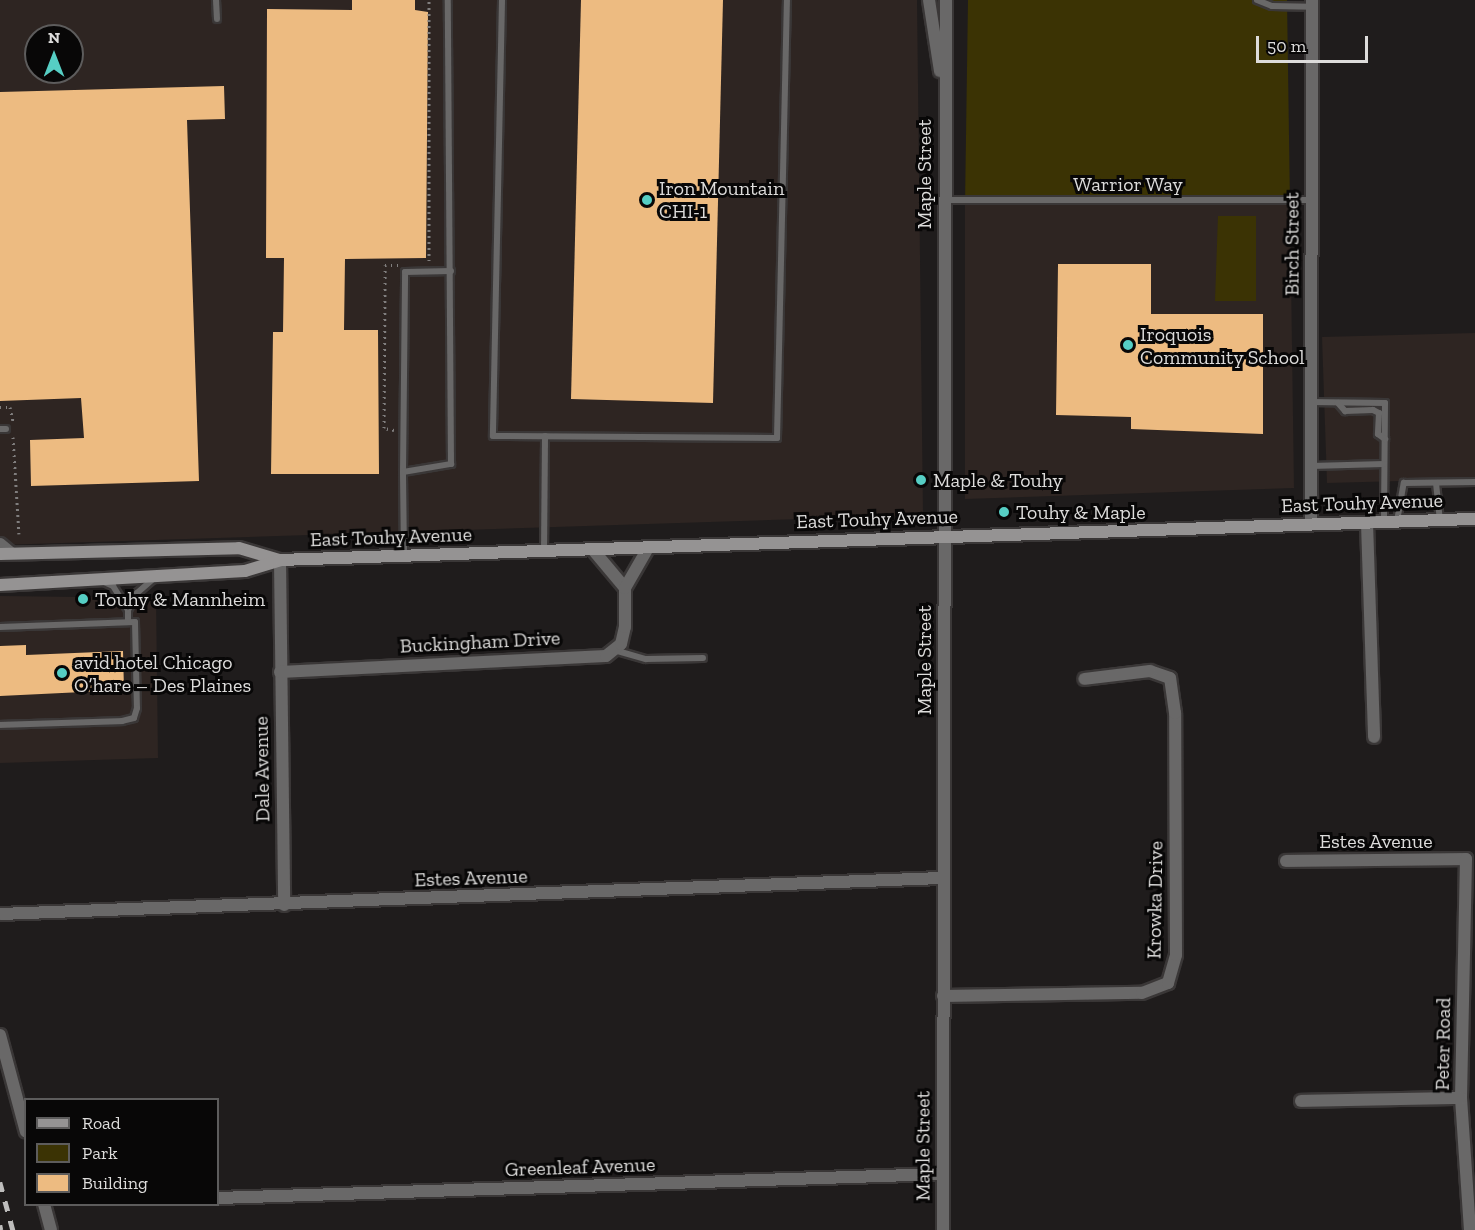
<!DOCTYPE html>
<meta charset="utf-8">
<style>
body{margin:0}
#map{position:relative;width:1475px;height:1230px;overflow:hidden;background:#1f1c1c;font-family:"Zilla Slab",serif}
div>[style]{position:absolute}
.built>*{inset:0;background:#2e2522}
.green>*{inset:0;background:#3b3304}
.building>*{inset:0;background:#edbb81}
.path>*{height:3px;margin-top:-1.5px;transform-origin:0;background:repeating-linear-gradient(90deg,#807e7e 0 1.5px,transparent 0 6px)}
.roads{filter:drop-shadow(2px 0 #3a3737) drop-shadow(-2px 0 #3a3737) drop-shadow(0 2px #3a3737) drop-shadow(0 -2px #3a3737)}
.lane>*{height:6px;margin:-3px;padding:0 3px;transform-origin:3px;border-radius:3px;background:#696868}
.street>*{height:12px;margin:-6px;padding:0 6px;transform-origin:6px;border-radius:6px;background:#696868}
.secondary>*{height:12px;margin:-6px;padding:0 6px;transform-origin:6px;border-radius:6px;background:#959393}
.rail>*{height:4.5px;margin-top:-2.25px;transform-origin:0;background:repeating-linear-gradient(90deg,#bebdbc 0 10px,transparent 0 20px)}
.dots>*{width:16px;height:16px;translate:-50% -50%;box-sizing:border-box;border:3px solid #080707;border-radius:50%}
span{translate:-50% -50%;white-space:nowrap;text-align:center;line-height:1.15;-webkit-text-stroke:6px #080707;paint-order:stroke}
.street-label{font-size:20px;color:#dddcdb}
.poi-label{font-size:20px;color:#dddcdb}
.left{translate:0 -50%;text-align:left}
.legend{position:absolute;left:24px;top:1098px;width:195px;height:108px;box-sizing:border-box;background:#080707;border:2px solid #5d5c5c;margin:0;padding:8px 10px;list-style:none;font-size:18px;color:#dddcdb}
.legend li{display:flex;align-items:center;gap:12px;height:30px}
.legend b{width:30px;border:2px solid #5d5c5c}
.north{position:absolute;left:24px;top:24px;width:60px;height:60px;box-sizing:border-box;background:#080707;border:2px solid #5d5c5c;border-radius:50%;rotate:0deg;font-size:16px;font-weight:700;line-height:24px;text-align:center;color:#dddcdb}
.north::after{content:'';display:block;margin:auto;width:21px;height:27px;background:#56cec4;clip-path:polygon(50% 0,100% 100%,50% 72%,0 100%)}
.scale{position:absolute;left:1256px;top:36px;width:112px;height:27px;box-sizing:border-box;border:3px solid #dddcdb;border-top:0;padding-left:8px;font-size:18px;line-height:21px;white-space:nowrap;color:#dddcdb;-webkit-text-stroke:4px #080707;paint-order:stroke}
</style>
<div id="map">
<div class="built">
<div style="clip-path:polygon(evenodd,0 0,917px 0,923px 515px,0 545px,0 0,36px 36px,72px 36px,72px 72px,36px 72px,36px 36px)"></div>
<div style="clip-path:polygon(965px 205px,1290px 205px,1294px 488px,965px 499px)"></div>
<div style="clip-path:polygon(1475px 333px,1475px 479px,1327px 483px,1322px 337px)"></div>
<div style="clip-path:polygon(0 596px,156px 598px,158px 758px,0 763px)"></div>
</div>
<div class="green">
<div style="clip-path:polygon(968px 0,1287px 0,1290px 205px,965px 205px)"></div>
<div style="clip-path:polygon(1218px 216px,1256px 216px,1256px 301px,1215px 301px)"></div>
</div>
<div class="building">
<div style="clip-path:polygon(352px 0,415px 0,415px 10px,428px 12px,426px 258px,345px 259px,344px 330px,378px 330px,379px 474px,271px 474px,273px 332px,283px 332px,284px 258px,266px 258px,267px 9px,352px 10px)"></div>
<div style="clip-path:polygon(581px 0,723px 0,713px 403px,571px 399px)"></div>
<div style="clip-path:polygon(224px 86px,225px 119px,187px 120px,199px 481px,31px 486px,30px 440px,84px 438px,81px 398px,0 401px,0 92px)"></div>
<div style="clip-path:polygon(1058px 264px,1151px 264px,1151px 314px,1263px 314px,1263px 434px,1131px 429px,1131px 417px,1056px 415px)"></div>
<div style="clip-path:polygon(26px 645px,26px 655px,123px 651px,124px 690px,0 696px,0 646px)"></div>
</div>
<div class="path">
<div style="left:429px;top:261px;width:261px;rotate:-90deg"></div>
<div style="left:0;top:407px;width:10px"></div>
<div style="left:10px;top:407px;width:14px;rotate:78deg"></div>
<div style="left:394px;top:430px;width:10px;rotate:-169deg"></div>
<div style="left:384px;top:428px;width:163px;rotate:-89.6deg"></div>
<div style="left:385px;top:265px;width:15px"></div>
<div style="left:13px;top:437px;width:97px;rotate:86.5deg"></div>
</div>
<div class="roads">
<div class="lane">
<div style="left:216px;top:0;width:19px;rotate:87deg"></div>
<div style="left:502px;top:0;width:436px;rotate:91.2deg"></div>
<div style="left:493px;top:436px;width:284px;rotate:0.4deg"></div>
<div style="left:777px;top:438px;width:438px;rotate:-88.7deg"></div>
<div style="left:1257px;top:0;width:16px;rotate:22deg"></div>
<div style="left:1272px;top:6px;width:39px;rotate:1deg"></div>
<div style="left:944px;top:200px;width:368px"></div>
<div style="left:1311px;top:402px;width:74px;rotate:0.8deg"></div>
<div style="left:1385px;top:403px;width:119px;rotate:90.5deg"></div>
<div style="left:1338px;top:403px;width:11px;rotate:49deg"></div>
<div style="left:1345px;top:411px;width:28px;rotate:-2deg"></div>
<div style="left:1373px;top:410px;width:7px;rotate:27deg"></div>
<div style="left:1379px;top:413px;width:21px;rotate:93deg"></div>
<div style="left:1378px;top:434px;width:9px;rotate:36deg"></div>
<div style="left:0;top:429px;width:6px"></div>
<div style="left:1311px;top:466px;width:73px;rotate:-1.6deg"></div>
<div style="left:403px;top:472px;width:200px;rotate:-89.4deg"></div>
<div style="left:405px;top:272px;width:46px;rotate:-1.2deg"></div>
<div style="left:1436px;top:483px;width:37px;rotate:84deg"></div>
<div style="left:1397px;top:521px;width:39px;rotate:-80deg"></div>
<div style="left:1404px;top:483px;width:71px;rotate:-0.8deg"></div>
<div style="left:544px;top:552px;width:116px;rotate:-89.5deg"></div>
<div style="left:404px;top:556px;width:84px;rotate:-90.7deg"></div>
<div style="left:403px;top:472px;width:49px;rotate:-9.5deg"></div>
<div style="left:451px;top:464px;width:464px;rotate:-90.4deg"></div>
<div style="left:104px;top:582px;width:10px;rotate:24deg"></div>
<div style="left:113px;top:586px;width:28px;rotate:58deg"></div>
<div style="left:128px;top:622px;width:12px;rotate:-90deg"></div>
<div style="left:128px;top:610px;width:19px;rotate:-62deg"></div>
<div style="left:137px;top:593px;width:21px;rotate:-41deg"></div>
<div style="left:0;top:627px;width:135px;rotate:-2.1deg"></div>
<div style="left:135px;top:622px;width:86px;rotate:88.7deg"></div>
<div style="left:137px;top:708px;width:10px;rotate:107deg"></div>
<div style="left:134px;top:718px;width:12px;rotate:166deg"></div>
<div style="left:122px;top:721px;width:122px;rotate:178.1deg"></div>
<div style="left:614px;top:650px;width:33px;rotate:16deg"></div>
<div style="left:646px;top:659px;width:57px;rotate:-1deg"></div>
</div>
<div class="street">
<div style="left:929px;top:0;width:72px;rotate:81.2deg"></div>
<div style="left:1367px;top:523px;width:214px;rotate:88.1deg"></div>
<div style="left:1311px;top:524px;width:524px;rotate:-89.89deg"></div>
<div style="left:0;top:544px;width:14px;rotate:39deg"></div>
<div style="left:594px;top:551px;width:48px;rotate:50deg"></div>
<div style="left:280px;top:560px;width:345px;rotate:89.3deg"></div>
<div style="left:280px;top:672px;width:326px;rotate:-2.8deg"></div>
<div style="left:606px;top:656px;width:19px;rotate:-39deg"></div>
<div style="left:621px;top:644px;width:17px;rotate:-77deg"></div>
<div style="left:625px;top:627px;width:39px;rotate:-90deg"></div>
<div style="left:625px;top:588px;width:46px;rotate:-60.1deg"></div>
<div style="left:1286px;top:861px;width:180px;rotate:-0.6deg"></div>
<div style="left:1466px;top:859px;width:239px;rotate:91.2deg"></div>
<div style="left:1461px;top:1098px;width:132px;rotate:86.1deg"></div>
<div style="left:0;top:914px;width:944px;rotate:-2.19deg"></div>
<div style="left:943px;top:996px;width:199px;rotate:-0.9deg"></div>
<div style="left:1142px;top:993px;width:28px;rotate:-21deg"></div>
<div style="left:1168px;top:983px;width:29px;rotate:-74deg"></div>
<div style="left:1176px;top:955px;width:242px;rotate:-90.2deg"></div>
<div style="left:1175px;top:713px;width:35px;rotate:-98deg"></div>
<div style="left:1170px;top:678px;width:21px;rotate:-161deg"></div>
<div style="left:1150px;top:671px;width:66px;rotate:173.1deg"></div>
<div style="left:0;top:1035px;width:100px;rotate:75deg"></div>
<div style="left:1301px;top:1101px;width:160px;rotate:-1.1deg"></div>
<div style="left:218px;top:1198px;width:725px;rotate:-1.9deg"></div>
<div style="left:44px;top:1204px;width:27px;rotate:75deg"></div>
<div style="left:943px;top:1230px;width:1230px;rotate:-89.86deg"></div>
</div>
<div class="secondary">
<div style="left:0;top:554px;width:239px;rotate:-1.4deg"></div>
<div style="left:239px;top:548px;width:42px;rotate:16.7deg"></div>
<div style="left:0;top:585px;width:245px;rotate:-3.3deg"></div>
<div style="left:245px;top:571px;width:37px;rotate:-17deg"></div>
<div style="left:280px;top:560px;width:1196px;rotate:-1.97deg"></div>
</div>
</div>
<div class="rail">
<div style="left:0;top:1182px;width:50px;rotate:74.8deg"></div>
<div style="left:0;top:1225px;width:5px;rotate:79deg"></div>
</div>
<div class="dots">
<div style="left:647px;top:200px;background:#56cec4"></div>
<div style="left:1128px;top:345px;background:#56cec4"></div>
<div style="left:921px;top:480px;background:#56cec4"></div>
<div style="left:1004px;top:512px;background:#56cec4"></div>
<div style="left:83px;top:599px;background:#56cec4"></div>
<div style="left:62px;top:673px;background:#56cec4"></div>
</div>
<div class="street-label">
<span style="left:924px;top:174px;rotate:-90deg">Maple Street</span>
<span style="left:1128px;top:184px">Warrior Way</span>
<span style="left:1292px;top:244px;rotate:-90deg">Birch Street</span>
<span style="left:1362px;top:503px;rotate:-2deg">East Touhy Avenue</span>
<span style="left:877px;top:519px;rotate:-2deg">East Touhy Avenue</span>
<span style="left:391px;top:537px;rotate:-2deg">East Touhy Avenue</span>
<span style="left:480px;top:642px;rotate:-3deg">Buckingham Drive</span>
<span style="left:924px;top:660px;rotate:-90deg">Maple Street</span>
<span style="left:262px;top:769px;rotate:-91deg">Dale Avenue</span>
<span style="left:1376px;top:841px">Estes Avenue</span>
<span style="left:471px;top:878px;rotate:-2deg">Estes Avenue</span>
<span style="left:1155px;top:900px;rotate:-89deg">Krowka Drive</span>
<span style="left:1443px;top:1044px;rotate:-89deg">Peter Road</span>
<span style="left:923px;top:1146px;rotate:-90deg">Maple Street</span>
<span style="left:580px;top:1167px;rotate:-2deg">Greenleaf Avenue</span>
</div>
<div class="poi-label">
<span class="left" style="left:659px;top:200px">Iron Mountain<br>CHI-1</span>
<span class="left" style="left:1140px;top:346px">Iroquois<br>Community School</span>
<span class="left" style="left:933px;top:480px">Maple &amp; Touhy</span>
<span class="left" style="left:1016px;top:512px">Touhy &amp; Maple</span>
<span class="left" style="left:95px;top:599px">Touhy &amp; Mannheim</span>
<span class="left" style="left:74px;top:674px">avid hotel Chicago<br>O’hare – Des Plaines</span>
</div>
<ul class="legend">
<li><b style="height:8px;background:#959393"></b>Road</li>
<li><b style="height:16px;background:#3b3304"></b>Park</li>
<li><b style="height:16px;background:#edbb81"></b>Building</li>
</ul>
<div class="north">N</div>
<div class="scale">50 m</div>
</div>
